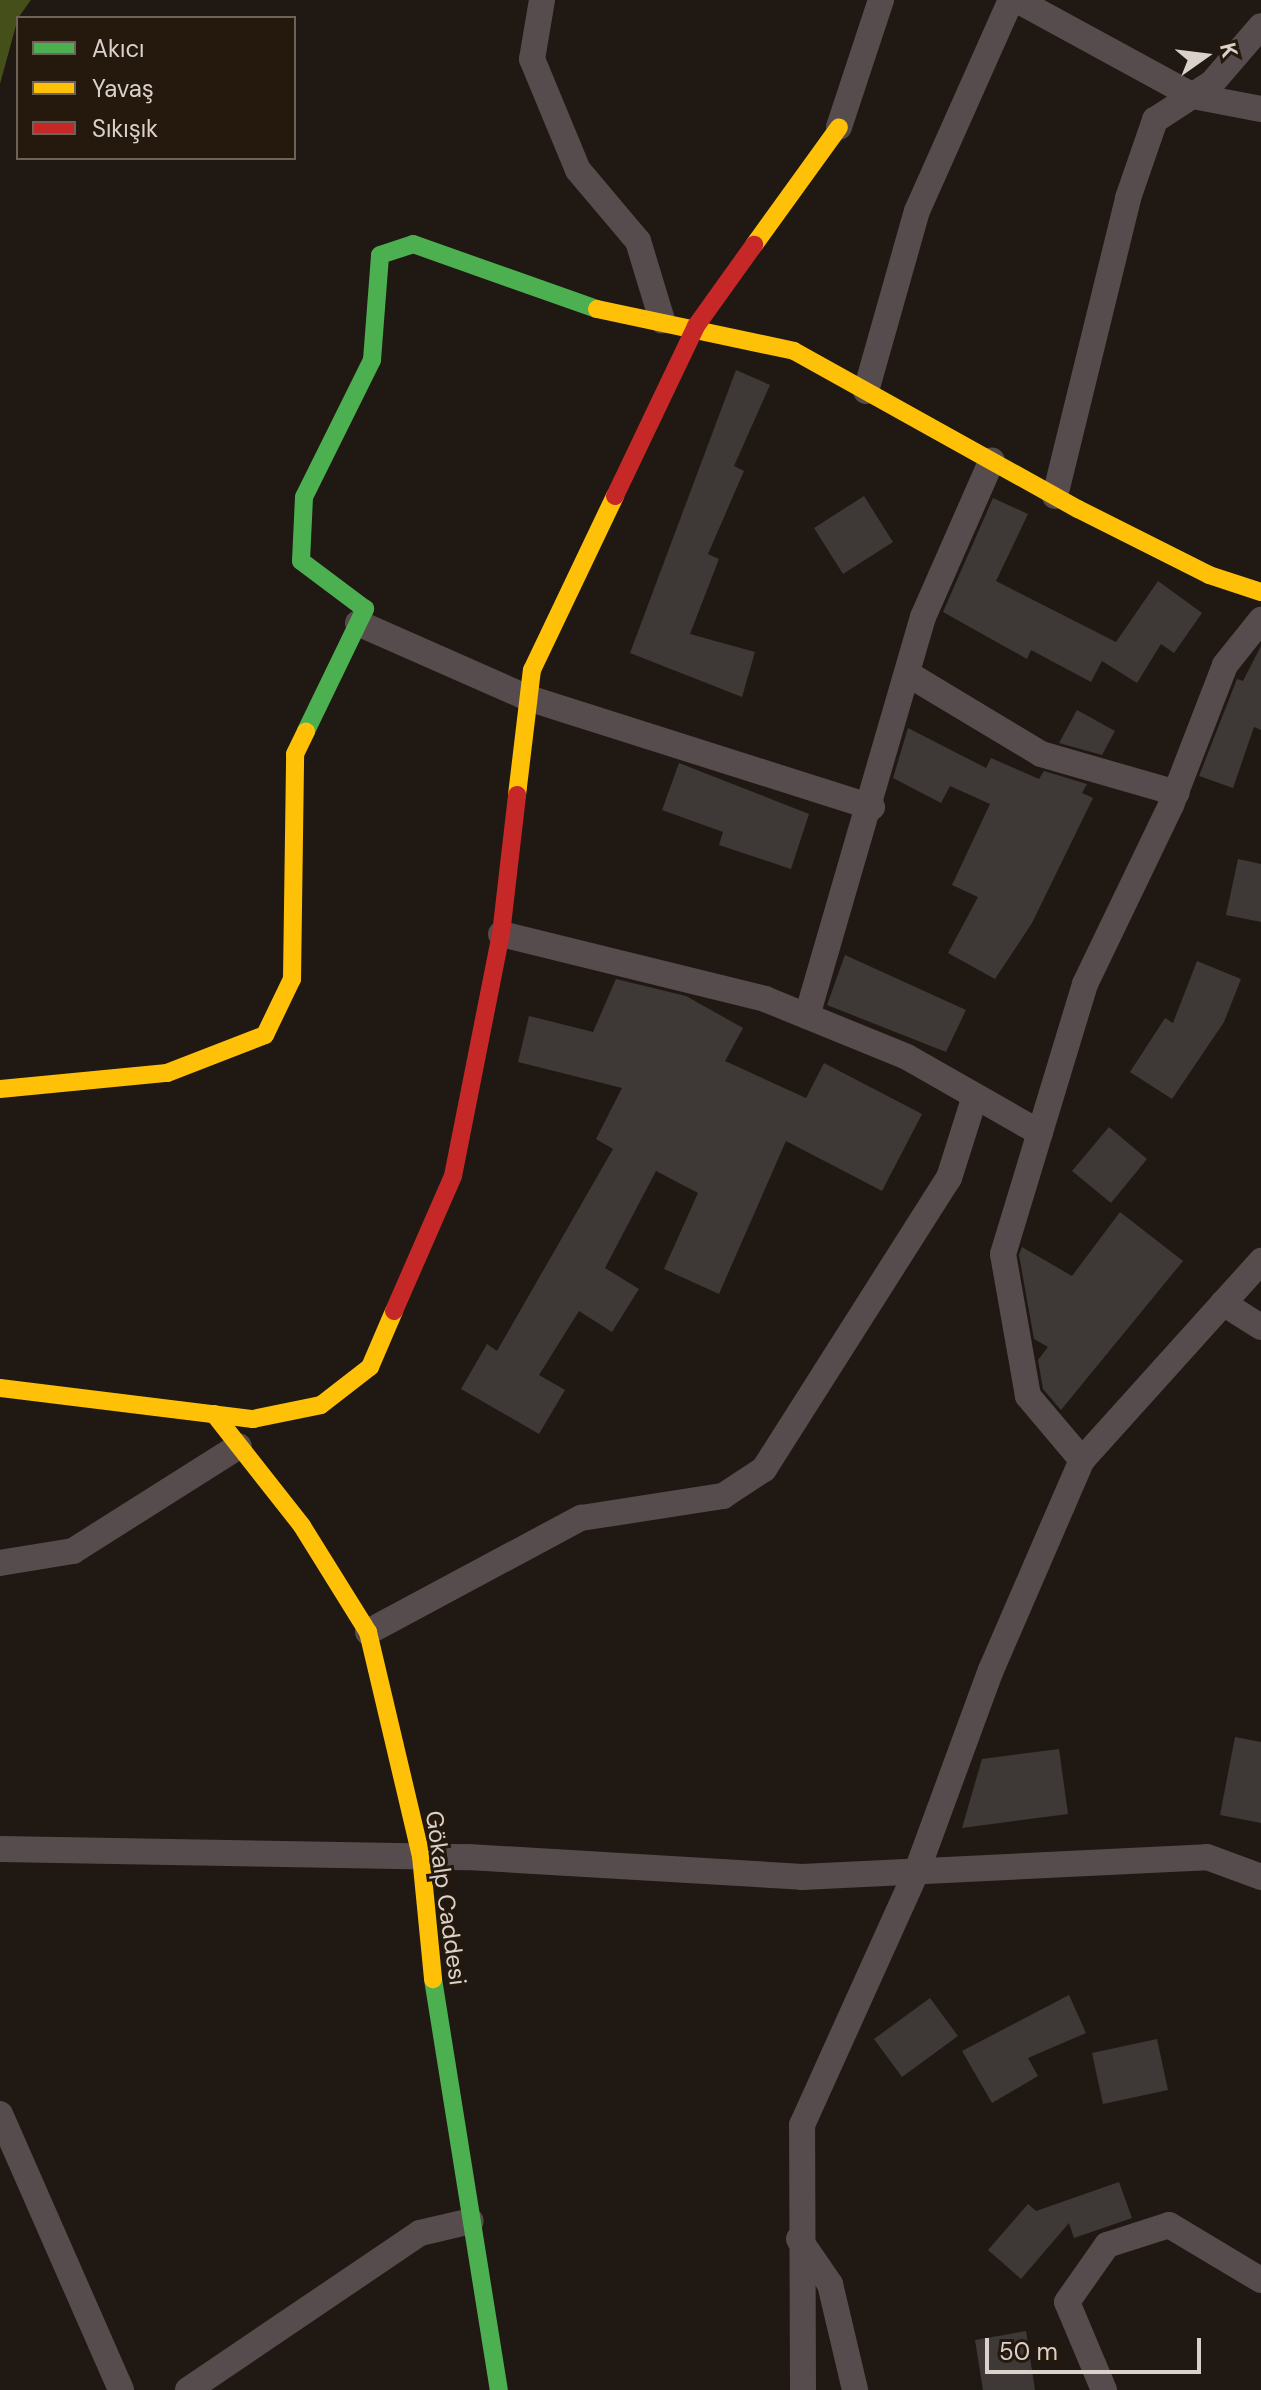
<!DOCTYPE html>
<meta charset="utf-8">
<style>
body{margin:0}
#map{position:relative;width:1261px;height:2390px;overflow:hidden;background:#201913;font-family:"DM Sans",sans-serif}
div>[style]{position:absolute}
.forest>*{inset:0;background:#444f19}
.building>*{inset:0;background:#3e3836}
.street>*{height:26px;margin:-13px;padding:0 13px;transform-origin:13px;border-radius:13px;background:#574c4d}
.fast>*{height:18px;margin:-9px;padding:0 9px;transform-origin:9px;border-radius:9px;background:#4caf50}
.slow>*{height:18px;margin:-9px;padding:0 9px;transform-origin:9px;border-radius:9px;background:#ffc107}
.jam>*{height:18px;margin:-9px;padding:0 9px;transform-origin:9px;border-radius:9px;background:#c62828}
span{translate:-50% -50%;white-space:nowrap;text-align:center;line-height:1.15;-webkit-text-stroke:6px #25190e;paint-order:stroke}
.street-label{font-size:24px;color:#d9d1ca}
.legend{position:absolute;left:16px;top:16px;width:280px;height:144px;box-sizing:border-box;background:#25190e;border:2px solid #6d6359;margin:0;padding:10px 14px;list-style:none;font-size:24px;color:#d9d1ca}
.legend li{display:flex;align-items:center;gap:16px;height:40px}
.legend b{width:40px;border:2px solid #6d6359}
.north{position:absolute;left:1165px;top:16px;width:80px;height:80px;-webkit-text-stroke:6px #25190e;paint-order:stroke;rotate:76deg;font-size:22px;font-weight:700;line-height:32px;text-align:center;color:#d9d1ca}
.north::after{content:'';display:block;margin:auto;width:28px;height:36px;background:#d9d1ca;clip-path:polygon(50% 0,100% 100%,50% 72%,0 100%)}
.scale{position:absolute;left:985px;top:2338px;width:216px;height:36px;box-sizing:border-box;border:4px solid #d9d1ca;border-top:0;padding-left:10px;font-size:24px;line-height:28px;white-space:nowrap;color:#d9d1ca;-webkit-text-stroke:6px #25190e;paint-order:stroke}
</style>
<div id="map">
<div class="forest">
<div style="clip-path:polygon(0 0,31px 0,18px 18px,0 84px)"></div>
</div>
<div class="building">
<div style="clip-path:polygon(736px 370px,770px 385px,734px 466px,744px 471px,708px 554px,719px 559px,690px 634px,755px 652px,742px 697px,630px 653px)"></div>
<div style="clip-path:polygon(864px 496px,893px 542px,843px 574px,814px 528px)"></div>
<div style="clip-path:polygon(993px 498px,1028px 514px,996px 581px,1116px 642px,1158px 581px,1202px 613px,1174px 653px,1161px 644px,1137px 683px,1102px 661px,1091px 682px,1031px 650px,1027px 659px,943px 612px)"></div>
<div style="clip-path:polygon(1261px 646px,1261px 730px,1254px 727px,1233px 788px,1199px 776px,1237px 679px,1243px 681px)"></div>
<div style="clip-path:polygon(1077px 710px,1115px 731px,1102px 755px,1059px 743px)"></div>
<div style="clip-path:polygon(908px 728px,986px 768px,991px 758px,1039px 779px,1044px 771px,1087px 784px,1082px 793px,1093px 798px,1032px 923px,995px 979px,948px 953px,978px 897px,952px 885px,990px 804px,950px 786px,941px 803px,893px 778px)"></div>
<div style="clip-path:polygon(679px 763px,809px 814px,791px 869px,719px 845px,723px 832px,662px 810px)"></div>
<div style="clip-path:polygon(1238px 859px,1261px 864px,1261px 922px,1226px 915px)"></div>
<div style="clip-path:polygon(845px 955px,966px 1010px,946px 1052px,827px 1005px)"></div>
<div style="clip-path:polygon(1197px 961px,1241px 979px,1224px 1022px,1172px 1099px,1130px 1072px,1165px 1018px,1173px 1023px)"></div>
<div style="clip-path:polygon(616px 979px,686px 996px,743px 1028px,725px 1061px,806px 1098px,824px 1063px,922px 1114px,882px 1191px,786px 1141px,719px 1294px,664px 1269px,698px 1193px,656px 1171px,605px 1268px,639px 1289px,612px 1332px,579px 1311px,539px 1375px,565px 1390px,539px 1434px,461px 1389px,487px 1344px,497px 1351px,613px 1149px,596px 1139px,622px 1088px,518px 1062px,529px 1016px,593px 1032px)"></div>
<div style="clip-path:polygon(1109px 1127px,1147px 1159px,1111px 1203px,1072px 1171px)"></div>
<div style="clip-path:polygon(1120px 1212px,1183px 1261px,1061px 1410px,1043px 1389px,1038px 1360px,1048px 1347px,1034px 1339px,1019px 1255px,1022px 1247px,1072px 1276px)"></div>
<div style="clip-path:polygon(1235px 1737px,1261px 1742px,1261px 1823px,1220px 1815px)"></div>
<div style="clip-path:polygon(1059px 1749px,1068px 1814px,962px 1828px,982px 1759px)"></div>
<div style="clip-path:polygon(1069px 1995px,1086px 2033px,1028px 2058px,1038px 2076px,992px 2103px,962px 2051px)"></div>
<div style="clip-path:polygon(930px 1998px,958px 2036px,902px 2077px,874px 2039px)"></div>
<div style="clip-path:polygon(1157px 2039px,1168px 2090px,1103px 2104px,1092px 2053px)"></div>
<div style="clip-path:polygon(1119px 2182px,1132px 2218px,1074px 2238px,1069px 2223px,1021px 2279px,988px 2250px,1028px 2204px,1036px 2211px)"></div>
<div style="clip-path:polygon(1026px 2331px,1035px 2390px,983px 2390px,975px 2340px)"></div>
</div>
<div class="street">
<div style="left:542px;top:0;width:60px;rotate:99.6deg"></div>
<div style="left:532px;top:59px;width:120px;rotate:67.5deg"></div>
<div style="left:578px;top:170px;width:93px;rotate:49.8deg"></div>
<div style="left:638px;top:241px;width:83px;rotate:73.1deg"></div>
<div style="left:1017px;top:0;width:200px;rotate:28.6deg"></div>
<div style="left:1193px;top:96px;width:69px;rotate:10.8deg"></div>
<div style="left:839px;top:127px;width:134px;rotate:-71.7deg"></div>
<div style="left:866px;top:391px;width:187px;rotate:-74.2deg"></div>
<div style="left:917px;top:211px;width:231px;rotate:-66deg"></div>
<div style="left:1055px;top:496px;width:307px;rotate:-76.2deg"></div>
<div style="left:1128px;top:198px;width:83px;rotate:-70.9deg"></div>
<div style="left:1155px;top:120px;width:68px;rotate:-33deg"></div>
<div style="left:1212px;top:83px;width:75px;rotate:-49.3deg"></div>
<div style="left:358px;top:623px;width:186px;rotate:23.8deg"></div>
<div style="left:528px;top:698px;width:361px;rotate:17.6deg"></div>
<div style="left:908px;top:674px;width:155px;rotate:31deg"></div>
<div style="left:1041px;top:754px;width:141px;rotate:16.1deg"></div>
<div style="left:501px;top:934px;width:272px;rotate:13.8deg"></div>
<div style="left:765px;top:999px;width:153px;rotate:22.2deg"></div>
<div style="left:907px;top:1057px;width:153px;rotate:29.7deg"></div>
<div style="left:807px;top:1016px;width:416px;rotate:-73.8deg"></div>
<div style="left:923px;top:617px;width:171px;rotate:-66.3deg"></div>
<div style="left:1223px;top:1303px;width:45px;rotate:32.3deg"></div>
<div style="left:1082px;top:1460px;width:84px;rotate:-130.2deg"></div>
<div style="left:1028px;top:1396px;width:144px;rotate:-100deg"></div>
<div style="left:1003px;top:1254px;width:282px;rotate:-73.1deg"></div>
<div style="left:1085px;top:984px;width:199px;rotate:-64.3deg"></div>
<div style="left:1171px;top:805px;width:150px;rotate:-68.9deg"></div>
<div style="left:1225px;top:665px;width:58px;rotate:-51.3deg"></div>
<div style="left:0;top:1563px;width:74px;rotate:-9.3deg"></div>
<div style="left:73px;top:1551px;width:196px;rotate:-32.3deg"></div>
<div style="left:368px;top:1632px;width:242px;rotate:-28.2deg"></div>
<div style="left:581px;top:1518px;width:144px;rotate:-8.8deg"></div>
<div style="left:723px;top:1496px;width:49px;rotate:-33.4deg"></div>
<div style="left:764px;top:1469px;width:345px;rotate:-57.6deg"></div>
<div style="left:949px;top:1178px;width:86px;rotate:-72.4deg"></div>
<div style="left:0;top:1849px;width:468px;rotate:1deg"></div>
<div style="left:468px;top:1857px;width:335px;rotate:3.4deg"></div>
<div style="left:802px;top:1877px;width:405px;rotate:-2.8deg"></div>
<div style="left:1207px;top:1857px;width:58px;rotate:20.3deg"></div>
<div style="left:0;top:2114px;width:301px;rotate:66.3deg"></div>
<div style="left:799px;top:2239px;width:55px;rotate:55.4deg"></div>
<div style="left:830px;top:2284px;width:109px;rotate:76.7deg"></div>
<div style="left:188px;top:2390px;width:280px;rotate:-34.1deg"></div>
<div style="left:420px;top:2233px;width:52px;rotate:-13.2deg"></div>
<div style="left:803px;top:2390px;width:265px;rotate:-90.2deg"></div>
<div style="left:802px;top:2125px;width:282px;rotate:-65.7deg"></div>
<div style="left:918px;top:1868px;width:211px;rotate:-69.8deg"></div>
<div style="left:991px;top:1670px;width:229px;rotate:-66.6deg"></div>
<div style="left:1082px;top:1460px;width:268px;rotate:-48deg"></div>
<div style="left:1104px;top:2390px;width:95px;rotate:-112.8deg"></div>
<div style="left:1067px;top:2302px;width:70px;rotate:-54.9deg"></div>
<div style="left:1107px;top:2245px;width:65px;rotate:-17.9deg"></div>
<div style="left:1169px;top:2225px;width:107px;rotate:30.9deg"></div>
</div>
<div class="fast">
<div style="left:306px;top:731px;width:136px;rotate:-64.2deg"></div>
<div style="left:365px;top:609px;width:80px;rotate:-143.1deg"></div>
<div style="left:301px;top:561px;width:64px;rotate:-87.3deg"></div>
<div style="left:304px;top:497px;width:153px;rotate:-63.6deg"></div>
<div style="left:372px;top:360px;width:105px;rotate:-85.6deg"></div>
<div style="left:380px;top:255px;width:35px;rotate:-18deg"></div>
<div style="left:413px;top:244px;width:195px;rotate:19.5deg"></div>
<div style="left:433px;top:1979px;width:416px;rotate:80.9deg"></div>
</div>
<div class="slow">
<div style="left:754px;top:245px;width:145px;rotate:-54.2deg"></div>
<div style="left:597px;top:309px;width:201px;rotate:12deg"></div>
<div style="left:794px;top:351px;width:325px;rotate:29.1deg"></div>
<div style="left:1078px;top:509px;width:147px;rotate:26.7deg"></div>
<div style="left:1209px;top:575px;width:55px;rotate:18.1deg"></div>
<div style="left:517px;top:795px;width:126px;rotate:-83.2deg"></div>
<div style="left:532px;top:670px;width:193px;rotate:-64.5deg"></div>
<div style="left:0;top:1089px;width:168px;rotate:-5.5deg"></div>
<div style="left:167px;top:1073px;width:105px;rotate:-21.2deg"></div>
<div style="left:265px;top:1035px;width:62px;rotate:-64.3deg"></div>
<div style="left:292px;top:979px;width:225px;rotate:-89.2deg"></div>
<div style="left:295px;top:754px;width:25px;rotate:-64deg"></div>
<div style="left:0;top:1388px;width:255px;rotate:7deg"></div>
<div style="left:253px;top:1419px;width:69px;rotate:-11.6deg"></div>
<div style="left:321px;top:1405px;width:62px;rotate:-37.8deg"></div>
<div style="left:370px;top:1367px;width:61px;rotate:-66.8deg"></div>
<div style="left:214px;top:1414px;width:142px;rotate:51.8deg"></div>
<div style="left:302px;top:1526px;width:125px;rotate:58.1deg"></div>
<div style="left:368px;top:1632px;width:230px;rotate:76.7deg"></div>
<div style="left:421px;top:1856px;width:124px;rotate:84.4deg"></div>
</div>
<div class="jam">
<div style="left:615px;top:496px;width:188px;rotate:-64.5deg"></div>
<div style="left:696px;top:326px;width:100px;rotate:-54.4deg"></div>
<div style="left:394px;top:1311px;width:147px;rotate:-66.4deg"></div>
<div style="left:453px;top:1176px;width:247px;rotate:-78.8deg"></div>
<div style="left:501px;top:934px;width:140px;rotate:-83.4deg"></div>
</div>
<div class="street-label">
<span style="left:446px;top:1898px;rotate:82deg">Gökalp Caddesi</span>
</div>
<ul class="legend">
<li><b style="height:10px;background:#4caf50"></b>Akıcı</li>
<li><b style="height:10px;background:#ffc107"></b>Yavaş</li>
<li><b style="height:10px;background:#c62828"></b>Sıkışık</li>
</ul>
<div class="north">K</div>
<div class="scale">50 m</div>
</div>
